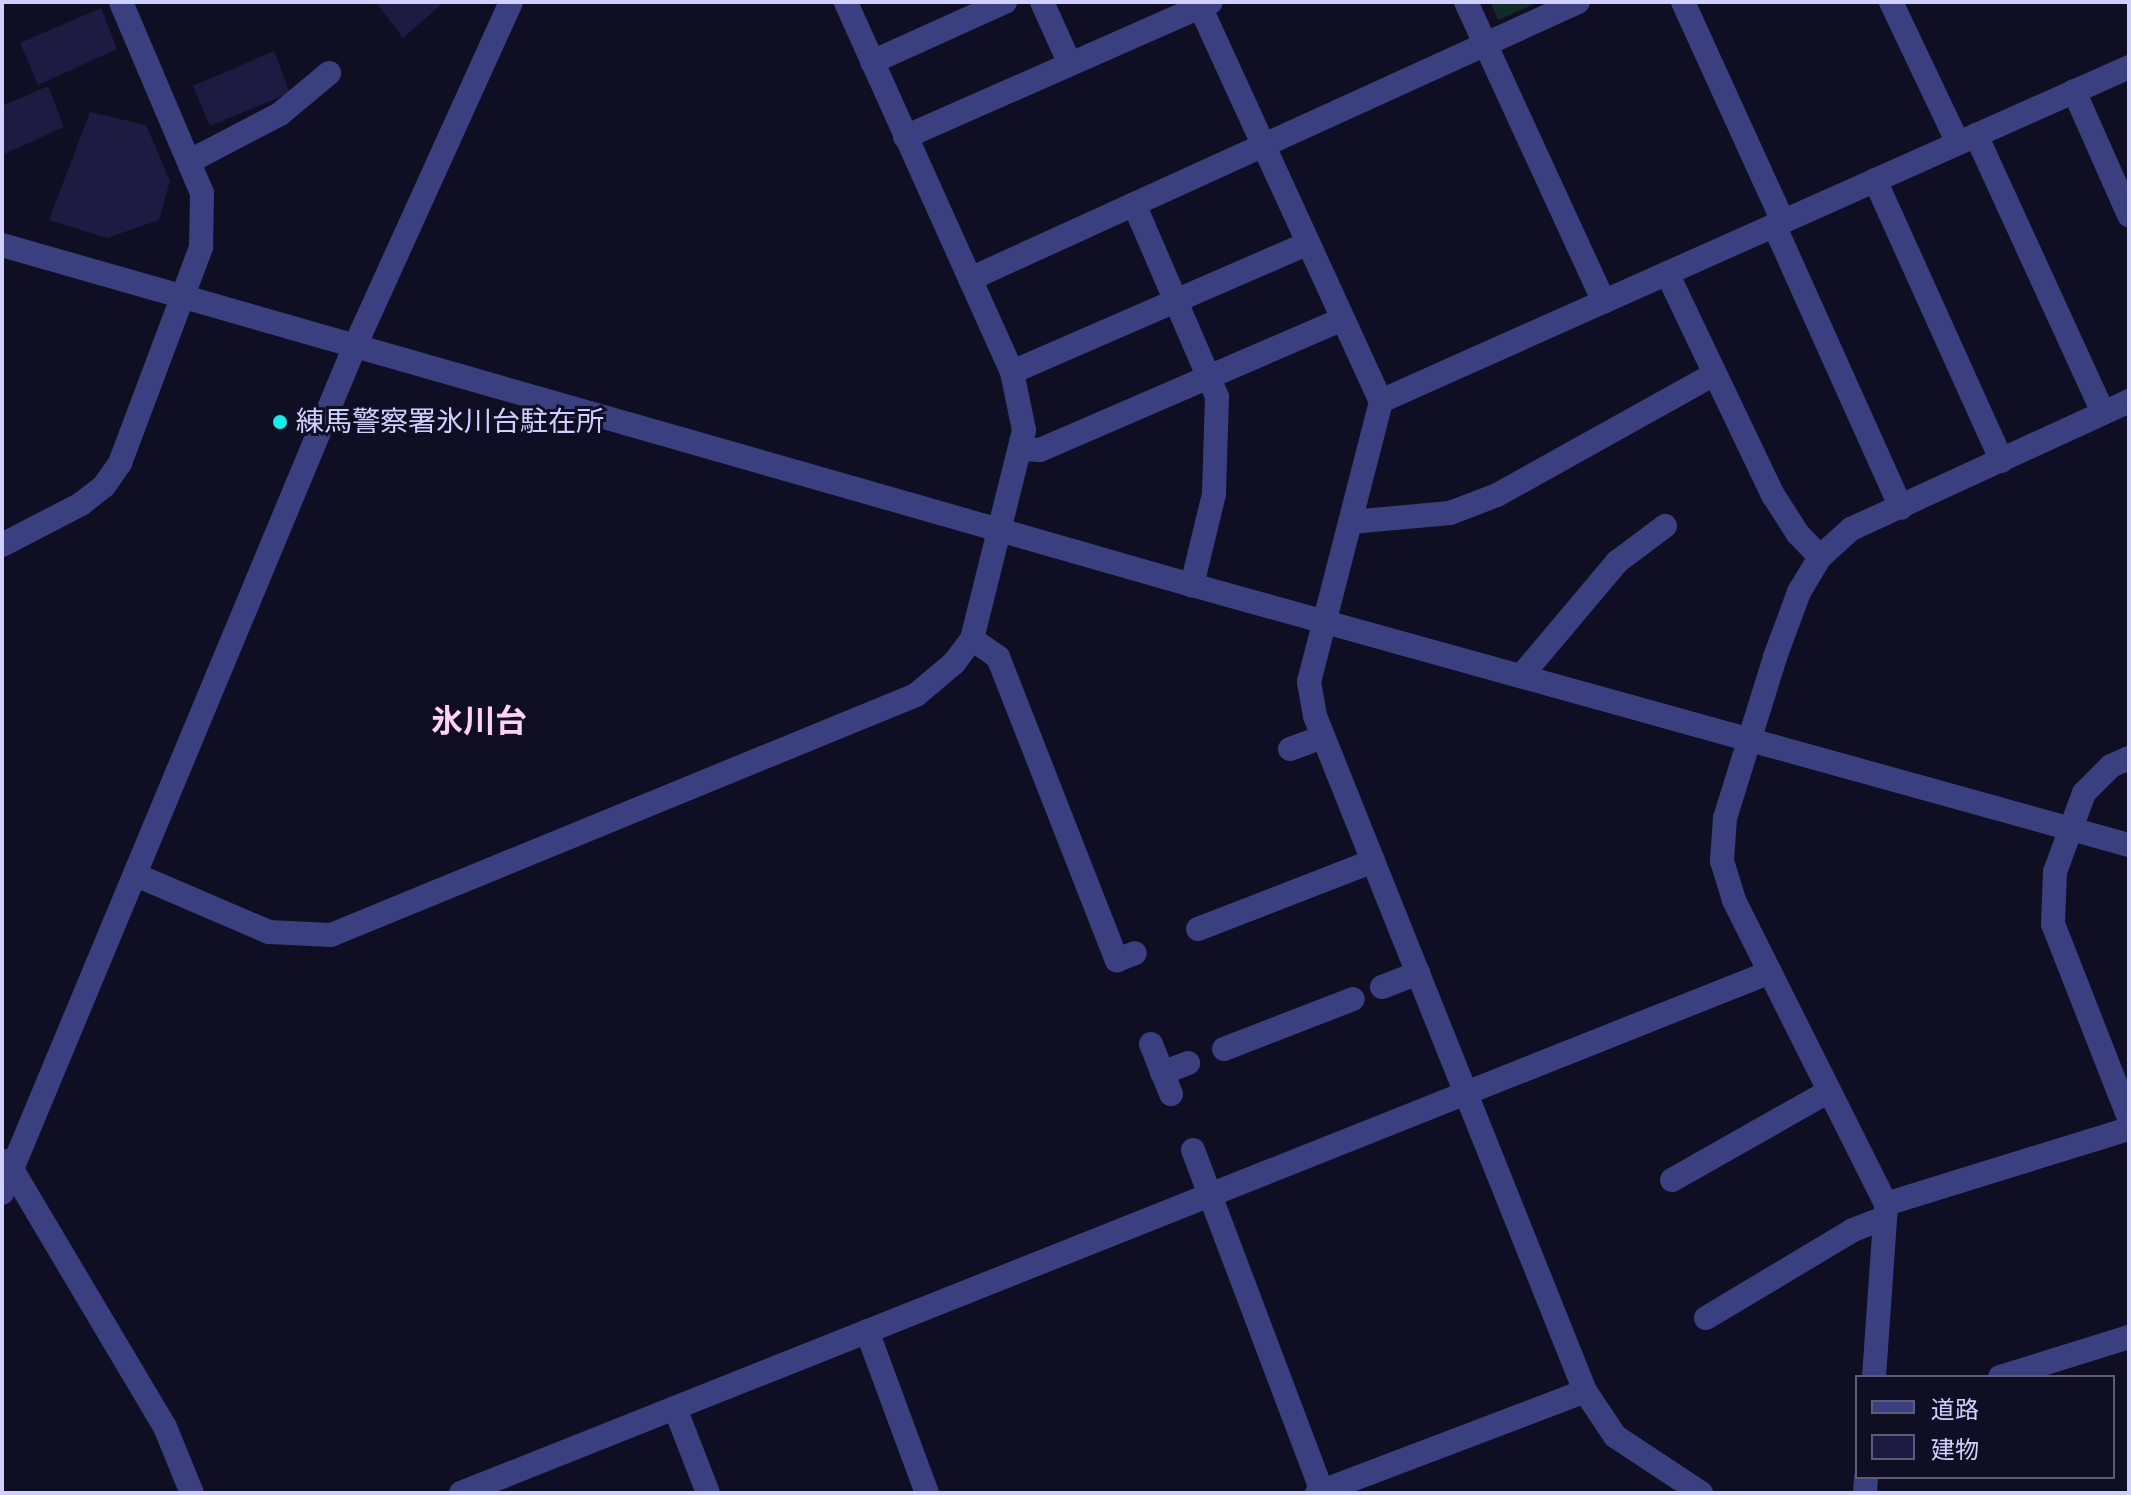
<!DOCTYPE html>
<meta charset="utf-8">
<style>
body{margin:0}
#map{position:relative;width:2131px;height:1495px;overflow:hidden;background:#0f0e22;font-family:Arial,"Noto Sans JP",sans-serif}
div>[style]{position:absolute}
.green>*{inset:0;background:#112b27}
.building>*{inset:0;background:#1e1b42}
.minor>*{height:24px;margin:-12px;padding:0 12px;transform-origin:12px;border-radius:12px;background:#3a407f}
.dots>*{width:22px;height:22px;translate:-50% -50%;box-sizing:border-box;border:4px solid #0f0e22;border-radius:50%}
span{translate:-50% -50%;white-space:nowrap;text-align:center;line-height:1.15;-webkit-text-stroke:6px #0f0e22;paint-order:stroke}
.poi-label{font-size:28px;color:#d0d0fe}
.left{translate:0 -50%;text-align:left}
.quarter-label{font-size:32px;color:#fed2f3;font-weight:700}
.frame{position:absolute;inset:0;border:4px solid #d0d0fe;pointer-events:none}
.legend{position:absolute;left:1855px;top:1375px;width:260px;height:104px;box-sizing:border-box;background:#0f0e22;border:2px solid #5c5c7a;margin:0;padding:10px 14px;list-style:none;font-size:24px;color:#d0d0fe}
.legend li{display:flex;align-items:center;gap:16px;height:40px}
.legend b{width:40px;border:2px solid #5c5c7a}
</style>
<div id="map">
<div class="green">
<div style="clip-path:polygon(1490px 2px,1539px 2px,1498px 20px)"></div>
</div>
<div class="building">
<div style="clip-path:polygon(376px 2px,444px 2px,403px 38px)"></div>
<div style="clip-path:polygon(101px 8px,117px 49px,38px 85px,20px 43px)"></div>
<div style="clip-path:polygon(274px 51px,290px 93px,210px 126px,193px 86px)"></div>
<div style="clip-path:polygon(48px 86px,64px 127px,2px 155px,2px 106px)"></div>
<div style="clip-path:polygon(90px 112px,146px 125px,170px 181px,159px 220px,107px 238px,49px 220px)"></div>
</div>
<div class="minor">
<div style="left:1042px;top:2px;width:68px;rotate:65.7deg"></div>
<div style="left:1198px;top:2px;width:439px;rotate:65.4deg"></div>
<div style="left:1466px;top:2px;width:330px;rotate:65.3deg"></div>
<div style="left:1683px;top:2px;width:241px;rotate:65.5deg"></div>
<div style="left:1891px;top:2px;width:156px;rotate:64.6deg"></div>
<div style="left:872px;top:62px;width:146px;rotate:-24.3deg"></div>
<div style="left:2074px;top:91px;width:136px;rotate:66.1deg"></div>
<div style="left:1976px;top:135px;width:305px;rotate:65.4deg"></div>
<div style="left:905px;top:137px;width:334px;rotate:-23.8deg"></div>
<div style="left:190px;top:161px;width:102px;rotate:-27.6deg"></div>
<div style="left:280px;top:114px;width:64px;rotate:-39.9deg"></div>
<div style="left:1875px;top:180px;width:308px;rotate:65.7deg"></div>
<div style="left:1134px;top:204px;width:210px;rotate:66.7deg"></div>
<div style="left:1217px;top:397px;width:97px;rotate:91.8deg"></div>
<div style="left:1214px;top:494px;width:94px;rotate:103.6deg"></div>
<div style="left:1774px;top:225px;width:310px;rotate:65.8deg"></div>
<div style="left:2px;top:245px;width:1238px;rotate:15.95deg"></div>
<div style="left:1192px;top:585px;width:972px;rotate:15.51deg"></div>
<div style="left:1667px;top:273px;width:246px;rotate:64.5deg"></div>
<div style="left:1773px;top:495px;width:46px;rotate:57.3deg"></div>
<div style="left:1798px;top:534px;width:32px;rotate:46deg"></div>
<div style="left:970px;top:279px;width:668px;rotate:-24.49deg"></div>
<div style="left:1012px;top:372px;width:323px;rotate:-23.5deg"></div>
<div style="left:1022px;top:449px;width:18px;rotate:3deg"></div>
<div style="left:1040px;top:450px;width:330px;rotate:-23.4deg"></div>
<div style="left:1351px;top:522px;width:99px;rotate:-5.2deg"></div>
<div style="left:1450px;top:513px;width:50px;rotate:-21deg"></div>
<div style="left:1497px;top:495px;width:248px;rotate:-29.1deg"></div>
<div style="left:2px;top:545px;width:89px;rotate:-27.4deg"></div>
<div style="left:81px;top:504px;width:29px;rotate:-38deg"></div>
<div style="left:104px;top:486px;width:28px;rotate:-55deg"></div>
<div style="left:120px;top:463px;width:231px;rotate:-69.4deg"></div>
<div style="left:201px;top:247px;width:54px;rotate:-88.9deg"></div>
<div style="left:202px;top:193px;width:207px;rotate:-113deg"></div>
<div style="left:972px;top:639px;width:32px;rotate:35deg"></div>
<div style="left:998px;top:657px;width:326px;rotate:68.6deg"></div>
<div style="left:1117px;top:960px;width:19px;rotate:-21deg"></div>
<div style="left:1522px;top:675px;width:148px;rotate:-49.9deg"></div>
<div style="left:1617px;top:562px;width:60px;rotate:-36.9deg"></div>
<div style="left:1290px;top:749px;width:35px;rotate:-20deg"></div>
<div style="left:2129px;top:758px;width:20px;rotate:156deg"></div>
<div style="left:2111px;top:766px;width:38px;rotate:135deg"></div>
<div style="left:2084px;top:793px;width:84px;rotate:110.2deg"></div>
<div style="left:2055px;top:872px;width:52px;rotate:92.2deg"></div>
<div style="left:2053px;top:924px;width:208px;rotate:68.6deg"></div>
<div style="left:136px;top:875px;width:145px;rotate:23.2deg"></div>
<div style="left:269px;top:932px;width:62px;rotate:2.8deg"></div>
<div style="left:331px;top:935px;width:632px;rotate:-22.31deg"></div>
<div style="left:916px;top:695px;width:50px;rotate:-40.1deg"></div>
<div style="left:954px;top:663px;width:30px;rotate:-53deg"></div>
<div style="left:972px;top:639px;width:215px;rotate:-76deg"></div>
<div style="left:1024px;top:430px;width:59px;rotate:-101.7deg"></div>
<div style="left:1012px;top:372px;width:406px;rotate:-114.2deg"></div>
<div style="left:1198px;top:929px;width:188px;rotate:-21.2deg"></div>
<div style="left:1382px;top:987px;width:39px;rotate:-21deg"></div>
<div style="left:1151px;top:1044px;width:54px;rotate:68.2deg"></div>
<div style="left:1224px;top:1049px;width:138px;rotate:-21.2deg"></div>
<div style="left:1162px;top:1073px;width:28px;rotate:-21deg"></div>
<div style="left:1193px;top:1150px;width:365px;rotate:69.3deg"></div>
<div style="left:7px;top:1161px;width:309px;rotate:59.3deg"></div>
<div style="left:165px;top:1427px;width:71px;rotate:67.8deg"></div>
<div style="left:1672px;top:1180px;width:180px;rotate:-29.5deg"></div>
<div style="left:2px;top:1193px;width:918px;rotate:-67.38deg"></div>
<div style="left:355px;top:346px;width:378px;rotate:-65.6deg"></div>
<div style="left:1886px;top:1204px;width:254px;rotate:-17.2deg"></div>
<div style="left:1706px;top:1318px;width:171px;rotate:-30.9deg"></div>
<div style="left:1853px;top:1230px;width:34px;rotate:-21deg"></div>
<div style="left:867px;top:1331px;width:173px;rotate:69.7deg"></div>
<div style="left:1874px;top:1377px;width:173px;rotate:-86deg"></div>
<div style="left:1886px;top:1204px;width:340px;rotate:-116.6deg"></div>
<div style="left:1734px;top:900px;width:41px;rotate:-107.1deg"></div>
<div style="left:1722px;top:861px;width:43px;rotate:-86deg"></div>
<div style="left:1725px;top:818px;width:169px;rotate:-72.7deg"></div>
<div style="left:1775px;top:657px;width:69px;rotate:-69.7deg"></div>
<div style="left:1799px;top:592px;width:41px;rotate:-59deg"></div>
<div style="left:1820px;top:557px;width:42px;rotate:-42.1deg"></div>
<div style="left:1851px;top:529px;width:306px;rotate:-24.7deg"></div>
<div style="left:2000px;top:1377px;width:135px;rotate:-17.2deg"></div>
<div style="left:675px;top:1408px;width:91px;rotate:68.8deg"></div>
<div style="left:461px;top:1493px;width:1409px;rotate:-21.7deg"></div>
<div style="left:1317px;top:1493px;width:287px;rotate:-20.8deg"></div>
<div style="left:1701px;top:1493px;width:103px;rotate:-146.5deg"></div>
<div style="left:1615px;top:1436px;width:54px;rotate:-123.7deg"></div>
<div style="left:1585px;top:1391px;width:727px;rotate:-111.8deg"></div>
<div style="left:1315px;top:716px;width:35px;rotate:-100deg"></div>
<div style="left:1309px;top:682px;width:290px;rotate:-75.6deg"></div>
<div style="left:1381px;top:401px;width:819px;rotate:-24.06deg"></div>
<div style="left:1865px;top:1493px;width:16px;rotate:-86deg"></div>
</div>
<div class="dots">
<div style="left:280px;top:422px;background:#07f3ef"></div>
</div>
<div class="poi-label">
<span class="left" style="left:296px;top:422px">練馬警察署氷川台駐在所</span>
</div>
<div class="quarter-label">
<span style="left:479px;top:721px">氷川台</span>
</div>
<div class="frame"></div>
<ul class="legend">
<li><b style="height:10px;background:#3a407f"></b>道路</li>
<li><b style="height:22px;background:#1e1b42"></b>建物</li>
</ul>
</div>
